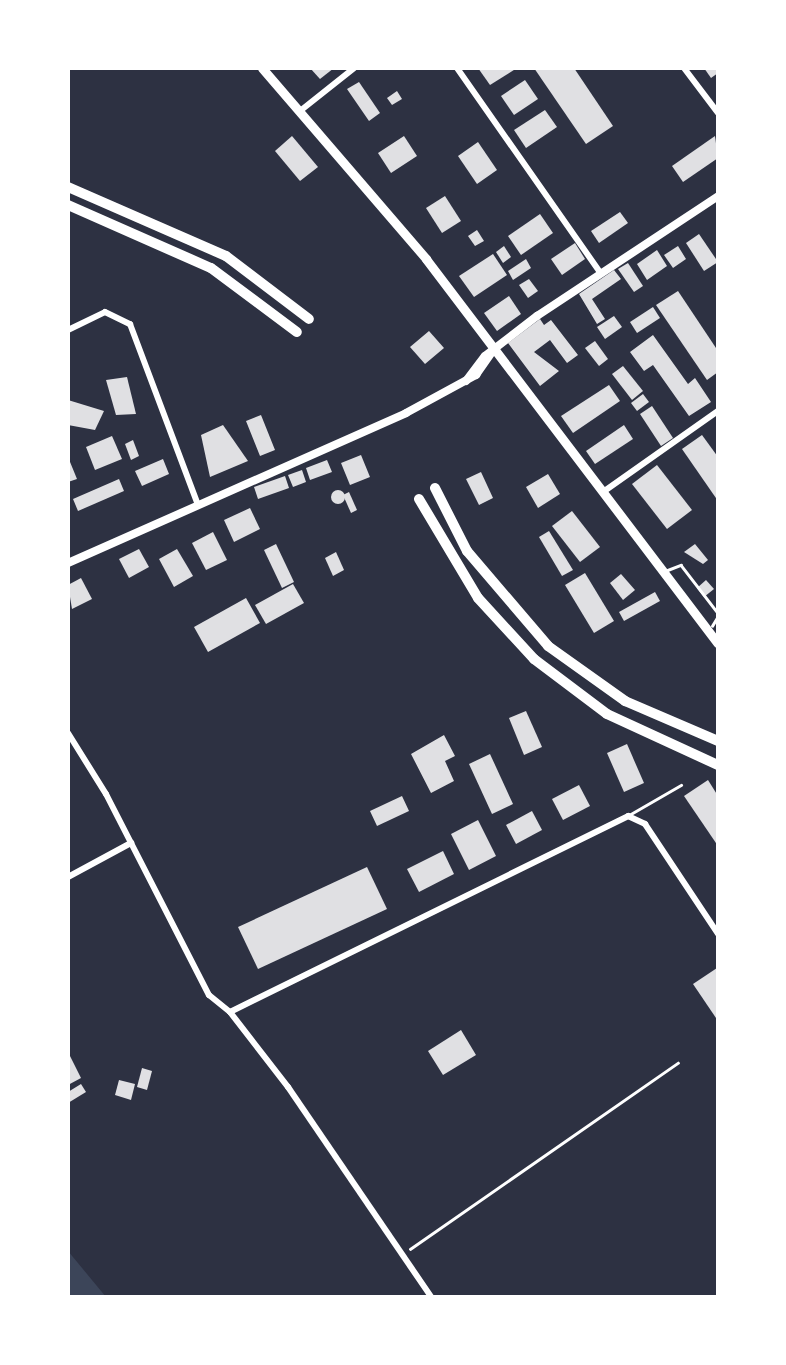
<!DOCTYPE html>
<style>
body{margin:0}
#map{position:relative;width:786px;height:1365px;overflow:hidden;background:#2d3142;font-family:"Archivo Narrow",sans-serif}
div>[style]{position:absolute}
.green>*{inset:0;background:#3c4559}
.building>*{inset:0;background:#e0e0e3}
.round{border-radius:50%}
.path>*{height:2.5px;margin:-1.25px;padding:0 1.25px;transform-origin:1.25px;border-radius:1.25px;background:#fff}
.service>*{height:2.5px;margin:-1.25px;padding:0 1.25px;transform-origin:1.25px;border-radius:1.25px;background:#fff}
.minor>*{height:6px;margin:-3px;padding:0 3px;transform-origin:3px;border-radius:3px;background:#fff}
.tertiary>*{height:8px;margin:-4px;padding:0 4px;transform-origin:4px;border-radius:4px;background:#fff}
.secondary>*{height:9px;margin:-4.5px;padding:0 4.5px;transform-origin:4.5px;border-radius:4.5px;background:#fff}
.trunk>*{height:10px;margin:-5px;padding:0 5px;transform-origin:5px;border-radius:5px;background:#fff}
span{translate:-50% -50%;white-space:nowrap;text-align:center;line-height:1.15;-webkit-text-stroke:9px #fff;paint-order:stroke}
.frame{position:absolute;inset:0;border:70px solid #fff;pointer-events:none}
</style>
<div id="map">
<div class="green">
<div style="clip-path:polygon(68px 1251px,106px 1297px,68px 1297px)"></div>
</div>
<div class="building">
<div style="clip-path:polygon(310px 68px,334px 68px,320px 79px)"></div>
<div style="clip-path:polygon(478px 68px,517px 68px,490px 85px)"></div>
<div style="clip-path:polygon(534px 68px,574px 68px,613px 126px,586px 144px)"></div>
<div style="clip-path:polygon(704px 68px,718px 68px,718px 73px,711px 78px)"></div>
<div style="clip-path:polygon(525px 80px,538px 99px,514px 115px,501px 96px)"></div>
<div style="clip-path:polygon(359px 82px,380px 113px,369px 121px,347px 89px)"></div>
<div style="clip-path:polygon(397px 91px,402px 99px,392px 105px,387px 98px)"></div>
<div style="clip-path:polygon(545px 110px,557px 127px,526px 148px,514px 130px)"></div>
<div style="clip-path:polygon(292px 136px,318px 167px,300px 181px,275px 151px)"></div>
<div style="clip-path:polygon(404px 136px,417px 156px,391px 173px,378px 153px)"></div>
<div style="clip-path:polygon(715px 136px,718px 158px,683px 182px,672px 166px)"></div>
<div style="clip-path:polygon(478px 142px,497px 170px,477px 184px,458px 156px)"></div>
<div style="clip-path:polygon(445px 196px,461px 221px,442px 233px,426px 208px)"></div>
<div style="clip-path:polygon(620px 212px,628px 223px,599px 243px,591px 231px)"></div>
<div style="clip-path:polygon(540px 214px,553px 233px,521px 255px,508px 236px)"></div>
<div style="clip-path:polygon(477px 230px,484px 241px,475px 246px,468px 236px)"></div>
<div style="clip-path:polygon(699px 234px,718px 262px,704px 271px,686px 243px)"></div>
<div style="clip-path:polygon(575px 243px,585px 259px,562px 275px,551px 259px)"></div>
<div style="clip-path:polygon(504px 246px,511px 257px,503px 263px,496px 252px)"></div>
<div style="clip-path:polygon(678px 246px,686px 259px,673px 268px,664px 255px)"></div>
<div style="clip-path:polygon(657px 250px,667px 266px,647px 280px,637px 264px)"></div>
<div style="clip-path:polygon(493px 254px,507px 275px,474px 297px,459px 276px)"></div>
<div style="clip-path:polygon(526px 259px,531px 268px,513px 280px,508px 271px)"></div>
<div style="clip-path:polygon(628px 263px,643px 286px,634px 292px,618px 269px)"></div>
<div style="clip-path:polygon(614px 270px,621px 279px,592px 299px,605px 319px,597px 324px,579px 294px)"></div>
<div style="clip-path:polygon(529px 279px,538px 291px,528px 298px,519px 285px)"></div>
<div style="clip-path:polygon(678px 291px,718px 351px,718px 372px,707px 380px,656px 305px)"></div>
<div style="clip-path:polygon(509px 296px,521px 314px,497px 331px,484px 313px)"></div>
<div style="clip-path:polygon(653px 307px,660px 318px,637px 333px,630px 322px)"></div>
<div style="clip-path:polygon(614px 316px,622px 327px,605px 339px,597px 327px)"></div>
<div style="clip-path:polygon(540px 319px,544px 325px,551px 320px,578px 355px,567px 363px,550px 340px,534px 352px,559px 371px,540px 386px,508px 343px)"></div>
<div style="clip-path:polygon(429px 331px,444px 348px,425px 364px,410px 347px)"></div>
<div style="clip-path:polygon(653px 335px,688px 384px,695px 378px,711px 402px,689px 416px,653px 365px,644px 371px,630px 352px)"></div>
<div style="clip-path:polygon(595px 341px,608px 359px,599px 366px,585px 348px)"></div>
<div style="clip-path:polygon(623px 366px,643px 391px,632px 400px,612px 374px)"></div>
<div style="clip-path:polygon(127px 377px,136px 414px,116px 415px,106px 380px)"></div>
<div style="clip-path:polygon(609px 385px,620px 401px,573px 433px,561px 416px)"></div>
<div style="clip-path:polygon(643px 394px,649px 402px,637px 411px,631px 403px)"></div>
<div style="clip-path:polygon(68px 400px,104px 411px,95px 430px,68px 425px)"></div>
<div style="clip-path:polygon(652px 406px,673px 438px,661px 446px,640px 414px)"></div>
<div style="clip-path:polygon(261px 415px,275px 450px,260px 456px,246px 421px)"></div>
<div style="clip-path:polygon(223px 425px,248px 461px,210px 477px,201px 435px)"></div>
<div style="clip-path:polygon(624px 425px,633px 439px,595px 464px,586px 451px)"></div>
<div style="clip-path:polygon(702px 435px,718px 457px,718px 501px,682px 449px)"></div>
<div style="clip-path:polygon(112px 436px,122px 459px,95px 470px,86px 447px)"></div>
<div style="clip-path:polygon(133px 440px,139px 456px,131px 460px,125px 444px)"></div>
<div style="clip-path:polygon(361px 455px,370px 477px,350px 485px,341px 463px)"></div>
<div style="clip-path:polygon(68px 457px,77px 479px,68px 482px)"></div>
<div style="clip-path:polygon(163px 459px,169px 474px,142px 486px,135px 471px)"></div>
<div style="clip-path:polygon(327px 460px,332px 472px,310px 480px,306px 468px)"></div>
<div style="clip-path:polygon(657px 465px,692px 510px,667px 529px,632px 484px)"></div>
<div style="clip-path:polygon(302px 470px,306px 482px,293px 487px,288px 475px)"></div>
<div style="clip-path:polygon(481px 472px,493px 498px,479px 505px,466px 479px)"></div>
<div style="clip-path:polygon(548px 474px,560px 494px,538px 508px,526px 487px)"></div>
<div style="clip-path:polygon(285px 476px,289px 488px,258px 499px,254px 487px)"></div>
<div style="clip-path:polygon(119px 479px,124px 491px,78px 511px,73px 499px)"></div>
<div class="round" style="left:331px;top:490px;width:14px;height:14px"></div>
<div style="clip-path:polygon(349px 492px,357px 510px,351px 513px,343px 495px)"></div>
<div style="clip-path:polygon(250px 508px,260px 529px,234px 542px,224px 520px)"></div>
<div style="clip-path:polygon(572px 511px,600px 547px,580px 562px,552px 526px)"></div>
<div style="clip-path:polygon(549px 531px,573px 570px,562px 576px,539px 537px)"></div>
<div style="clip-path:polygon(213px 532px,227px 560px,206px 570px,192px 543px)"></div>
<div style="clip-path:polygon(276px 544px,294px 582px,282px 588px,264px 550px)"></div>
<div style="clip-path:polygon(695px 544px,708px 560px,703px 564px,684px 552px)"></div>
<div style="clip-path:polygon(139px 549px,149px 567px,129px 578px,119px 559px)"></div>
<div style="clip-path:polygon(177px 549px,193px 576px,174px 587px,159px 559px)"></div>
<div style="clip-path:polygon(336px 552px,344px 570px,333px 576px,325px 558px)"></div>
<div style="clip-path:polygon(585px 573px,614px 621px,594px 633px,565px 585px)"></div>
<div style="clip-path:polygon(621px 574px,635px 590px,623px 600px,610px 583px)"></div>
<div style="clip-path:polygon(81px 578px,92px 599px,72px 609px,68px 585px)"></div>
<div style="clip-path:polygon(706px 580px,714px 589px,704px 597px,697px 588px)"></div>
<div style="clip-path:polygon(293px 584px,304px 603px,266px 624px,255px 605px)"></div>
<div style="clip-path:polygon(655px 592px,660px 601px,624px 621px,619px 612px)"></div>
<div style="clip-path:polygon(246px 598px,260px 623px,208px 652px,194px 627px)"></div>
<div style="clip-path:polygon(526px 711px,542px 747px,524px 755px,509px 718px)"></div>
<div style="clip-path:polygon(444px 735px,455px 756px,445px 761px,454px 781px,431px 793px,411px 754px)"></div>
<div style="clip-path:polygon(627px 744px,644px 783px,624px 792px,607px 753px)"></div>
<div style="clip-path:polygon(490px 754px,513px 804px,492px 814px,469px 764px)"></div>
<div style="clip-path:polygon(708px 780px,718px 796px,718px 846px,684px 796px)"></div>
<div style="clip-path:polygon(579px 785px,590px 806px,563px 820px,552px 799px)"></div>
<div style="clip-path:polygon(402px 796px,409px 811px,377px 826px,370px 811px)"></div>
<div style="clip-path:polygon(532px 811px,542px 830px,516px 844px,506px 825px)"></div>
<div style="clip-path:polygon(478px 820px,496px 856px,469px 870px,451px 834px)"></div>
<div style="clip-path:polygon(443px 851px,454px 874px,419px 892px,407px 869px)"></div>
<div style="clip-path:polygon(367px 867px,387px 909px,258px 969px,238px 927px)"></div>
<div style="clip-path:polygon(717px 968px,718px 1016px,716px 1018px,693px 984px)"></div>
<div style="clip-path:polygon(461px 1030px,476px 1055px,443px 1075px,428px 1051px)"></div>
<div style="clip-path:polygon(68px 1052px,81px 1078px,68px 1085px)"></div>
<div style="clip-path:polygon(142px 1068px,152px 1071px,147px 1090px,137px 1087px)"></div>
<div style="clip-path:polygon(119px 1080px,135px 1084px,131px 1100px,115px 1095px)"></div>
<div style="clip-path:polygon(81px 1084px,86px 1092px,68px 1103px,68px 1092px)"></div>
</div>
<div class="path">
<div style="left:410px;top:1249px;width:326px;rotate:-34.8deg"></div>
</div>
<div class="service">
<div style="left:665px;top:571px;width:17px;rotate:-21deg"></div>
<div style="left:681px;top:565px;width:61px;rotate:52.4deg"></div>
<div style="left:712px;top:626px;width:12px;rotate:-59deg"></div>
<div style="left:629px;top:815px;width:60px;rotate:-30deg"></div>
</div>
<div class="minor">
<div style="left:457px;top:68px;width:249px;rotate:55deg"></div>
<div style="left:684px;top:68px;width:56px;rotate:52.9deg"></div>
<div style="left:300px;top:111px;width:69px;rotate:-38.5deg"></div>
<div style="left:68px;top:330px;width:41px;rotate:-25.9deg"></div>
<div style="left:105px;top:312px;width:28px;rotate:26deg"></div>
<div style="left:130px;top:324px;width:190px;rotate:69.4deg"></div>
<div style="left:603px;top:492px;width:141px;rotate:-35.2deg"></div>
<div style="left:68px;top:733px;width:72px;rotate:58.1deg"></div>
<div style="left:106px;top:794px;width:226px;rotate:62.9deg"></div>
<div style="left:209px;top:995px;width:27px;rotate:39deg"></div>
<div style="left:230px;top:1012px;width:95px;rotate:52.3deg"></div>
<div style="left:288px;top:1087px;width:255px;rotate:55.7deg"></div>
<div style="left:68px;top:877px;width:72px;rotate:-28.4deg"></div>
<div style="left:230px;top:1012px;width:444px;rotate:-26.2deg"></div>
<div style="left:628px;top:816px;width:19px;rotate:25deg"></div>
<div style="left:645px;top:824px;width:132px;rotate:56.4deg"></div>
</div>
<div class="tertiary">
<div style="left:466px;top:381px;width:31px;rotate:-53deg"></div>
<div style="left:485px;top:356px;width:66px;rotate:-37.6deg"></div>
<div style="left:537px;top:316px;width:217px;rotate:-33.5deg"></div>
<div style="left:68px;top:563px;width:370px;rotate:-23.9deg"></div>
<div style="left:406px;top:413px;width:80px;rotate:-28.5deg"></div>
<div style="left:476px;top:375px;width:32px;rotate:-55deg"></div>
</div>
<div class="secondary">
<div style="left:262px;top:68px;width:252px;rotate:49.3deg"></div>
<div style="left:426px;top:259px;width:482px;rotate:52.8deg"></div>
</div>
<div class="trunk">
<div style="left:68px;top:187px;width:172px;rotate:23.6deg"></div>
<div style="left:226px;top:256px;width:104px;rotate:37.2deg"></div>
<div style="left:68px;top:205px;width:156px;rotate:23.8deg"></div>
<div style="left:211px;top:268px;width:107px;rotate:36.7deg"></div>
<div style="left:435px;top:488px;width:71px;rotate:63.1deg"></div>
<div style="left:467px;top:551px;width:125px;rotate:49.5deg"></div>
<div style="left:548px;top:646px;width:95px;rotate:35.5deg"></div>
<div style="left:625px;top:701px;width:101px;rotate:23.3deg"></div>
<div style="left:419px;top:499px;width:115px;rotate:59.2deg"></div>
<div style="left:478px;top:598px;width:83px;rotate:47.4deg"></div>
<div style="left:534px;top:659px;width:91px;rotate:37deg"></div>
<div style="left:607px;top:714px;width:122px;rotate:24.7deg"></div>
</div>
<div class="frame"></div>
</div>
